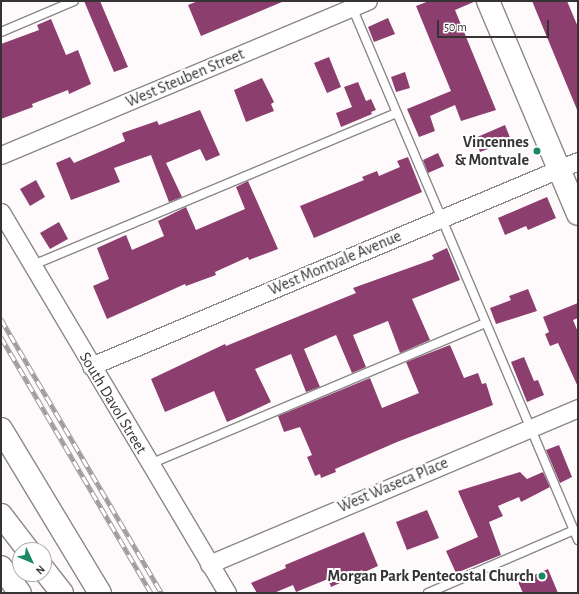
<!DOCTYPE html>
<style>
body{margin:0}
#map{position:relative;width:579px;height:594px;overflow:hidden;background:#fefafc;font-family:"Alegreya Sans",sans-serif}
div>[style]{position:absolute}
.building>*{inset:0;background:#8c3f6e}
.roads{filter:drop-shadow(1px 0 #8c888a) drop-shadow(-1px 0 #8c888a) drop-shadow(0 1px #8c888a) drop-shadow(0 -1px #8c888a)}
.lane>*{height:8px;margin:-4px;padding:0 4px;transform-origin:4px;border-radius:4px;background:#fff}
.street>*{height:17px;margin:-8.5px;padding:0 8.5px;transform-origin:8.5px;border-radius:8.5px;background:#fff}
.secondary>*{height:22px;margin:-11px;padding:0 11px;transform-origin:11px;border-radius:11px;background:#fff}
.highway>*{height:22px;margin:-11px;padding:0 11px;transform-origin:11px;border-radius:11px;background:#fff}
.rail>*{height:4.5px;margin-top:-2.25px;transform-origin:0;background:repeating-linear-gradient(90deg,#fff 0 9px,#9e9b9d 0 18px);box-sizing:border-box;border-block:1px solid #9e9b9d}
.dots>*{width:11px;height:11px;translate:-50% -50%;box-sizing:border-box;border:2px solid #fff;border-radius:50%}
span{translate:-50% -50%;white-space:nowrap;text-align:center;line-height:1.15;-webkit-text-stroke:4px #fff;paint-order:stroke}
.street-label{font-size:16px;color:#353334}
.poi-label{font-size:16px;color:#353334;font-weight:700}
.right{translate:-100% -50%;text-align:right}
.frame{position:absolute;inset:0;border:2px solid #353334;pointer-events:none}
.north{position:absolute;left:12px;top:542px;width:40px;height:40px;box-sizing:border-box;background:#fff;border:1px solid #aeadae;border-radius:50%;rotate:134deg;font-size:11px;font-weight:700;line-height:16px;text-align:center;color:#353334}
.north::after{content:'';display:block;margin:auto;width:14px;height:18px;background:#1c8763;clip-path:polygon(50% 0,100% 100%,50% 72%,0 100%)}
.scale{position:absolute;left:437px;top:20px;width:112px;height:18px;box-sizing:border-box;border:2px solid #353334;border-top:0;padding-left:5px;font-size:12px;line-height:14px;white-space:nowrap;color:#353334;-webkit-text-stroke:3px #fff;paint-order:stroke}
</style>
<div id="map">
<div class="building">
<div style="clip-path:polygon(84px 1px,100px 1px,128px 67px,114px 72px)"></div>
<div style="clip-path:polygon(198px 1px,282px 1px,282px 2px,201px 36px,188px 5px)"></div>
<div style="clip-path:polygon(429px 1px,476px 1px,455px 10px,496px 110px,461px 121px,455px 105px,430px 116px,435px 131px,419px 137px,407px 109px,451px 91px,416px 6px)"></div>
<div style="clip-path:polygon(532px 1px,567px 1px,578px 27px,578px 112px)"></div>
<div style="clip-path:polygon(388px 18px,395px 34px,374px 42px,368px 27px)"></div>
<div style="clip-path:polygon(51px 19px,66px 55px,78px 50px,91px 84px,69px 94px,68px 90px,32px 104px,33px 107px,1px 119px,1px 44px,39px 30px,37px 25px)"></div>
<div style="clip-path:polygon(329px 57px,341px 87px,327px 93px,314px 63px)"></div>
<div style="clip-path:polygon(405px 72px,410px 88px,396px 92px,391px 77px)"></div>
<div style="clip-path:polygon(262px 78px,274px 102px,271px 104px,274px 111px,246px 122px,234px 90px)"></div>
<div style="clip-path:polygon(358px 82px,366px 101px,371px 99px,376px 110px,371px 112px,372px 114px,341px 127px,336px 113px,352px 107px,344px 87px)"></div>
<div style="clip-path:polygon(200px 110px,220px 155px,206px 161px,200px 149px,166px 163px,182px 197px,169px 202px,151px 155px,114px 168px,120px 182px,71px 200px,56px 163px,70px 157px,74px 163px,125px 141px,122px 133px,157px 121px,159px 125px)"></div>
<div style="clip-path:polygon(505px 125px,511px 140px,480px 152px,475px 138px)"></div>
<div style="clip-path:polygon(438px 153px,444px 166px,428px 173px,423px 160px)"></div>
<div style="clip-path:polygon(408px 157px,422px 192px,314px 238px,300px 206px,364px 180px,362px 177px,377px 171px,379px 176px,400px 167px,397px 161px)"></div>
<div style="clip-path:polygon(36px 180px,45px 197px,30px 206px,20px 189px)"></div>
<div style="clip-path:polygon(248px 181px,278px 249px,249px 260px,248px 257px,215px 272px,216px 275px,186px 286px,185px 284px,107px 319px,93px 286px,109px 279px,97px 248px,126px 235px,132px 250px,164px 236px,158px 221px,186px 207px,196px 230px,245px 209px,236px 187px)"></div>
<div style="clip-path:polygon(547px 197px,556px 218px,528px 230px,526px 226px,505px 235px,498px 218px)"></div>
<div style="clip-path:polygon(59px 222px,68px 239px,50px 249px,40px 233px)"></div>
<div style="clip-path:polygon(447px 248px,460px 280px,412px 299px,430px 340px,400px 353px,388px 321px,353px 335px,366px 367px,352px 373px,336px 335px,304px 349px,320px 387px,306px 392px,291px 354px,255px 369px,271px 402px,241px 416px,227px 422px,214px 391px,165px 412px,151px 379px,225px 344px,226px 346px,356px 293px,353px 288px,434px 259px,432px 255px)"></div>
<div style="clip-path:polygon(528px 289px,537px 311px,496px 324px,490px 308px,511px 300px,509px 296px)"></div>
<div style="clip-path:polygon(578px 303px,578px 318px,573px 320px,578px 332px,578px 387px,558px 343px,550px 346px,545px 334px,549px 332px,543px 317px)"></div>
<div style="clip-path:polygon(450px 345px,464px 378px,478px 373px,482px 384px,486px 383px,493px 405px,397px 442px,335px 469px,336px 472px,321px 478px,320px 474px,315px 476px,307px 457px,312px 455px,300px 427px,284px 432px,278px 416px,370px 378px,382px 408px,419px 393px,406px 362px)"></div>
<div style="clip-path:polygon(524px 357px,534px 381px,538px 380px,544px 395px,527px 402px,511px 362px)"></div>
<div style="clip-path:polygon(559px 445px,572px 477px,560px 483px,546px 450px)"></div>
<div style="clip-path:polygon(520px 472px,527px 479px,543px 472px,550px 487px,521px 502px,519px 497px,498px 506px,503px 516px,489px 522px,501px 555px,456px 573px,446px 551px,478px 537px,458px 491px)"></div>
<div style="clip-path:polygon(427px 510px,439px 538px,407px 550px,396px 522px)"></div>
<div style="clip-path:polygon(364px 532px,378px 566px,331px 587px,328px 579px,296px 592px,293px 585px,274px 593px,257px 593px,251px 583px,286px 568px,285px 565px)"></div>
<div style="clip-path:polygon(548px 569px,558px 593px,523px 593px,518px 582px)"></div>
</div>
<div class="roads">
<div class="lane">
<div style="left:352px;top:7px;width:579px;rotate:67.02deg"></div>
<div style="left:1px;top:32px;width:79px;rotate:-23deg"></div>
<div style="left:33px;top:265px;width:394px;rotate:-22.7deg"></div>
<div style="left:150px;top:464px;width:363px;rotate:-22.8deg"></div>
<div style="left:428px;top:593px;width:159px;rotate:-23.3deg"></div>
</div>
<div class="street">
<div style="left:1px;top:155px;width:398px;rotate:-22.8deg"></div>
<div style="left:1px;top:212px;width:443px;rotate:59.3deg"></div>
<div style="left:91px;top:366px;width:528px;rotate:-22.83deg"></div>
<div style="left:209px;top:564px;width:401px;rotate:-22.9deg"></div>
</div>
<div class="secondary">
<div style="left:488px;top:1px;width:231px;rotate:67.1deg"></div>
<div style="left:1px;top:429px;width:192px;rotate:58.9deg"></div>
</div>
<div class="highway">
<div style="left:1px;top:515px;width:44px;rotate:52.4deg"></div>
<div style="left:1px;top:567px;width:32px;rotate:54deg"></div>
<div style="left:44px;top:570px;width:29px;rotate:52deg"></div>
</div>
</div>
<div class="rail">
<div style="left:1px;top:319px;width:318px;rotate:59.6deg"></div>
<div style="left:1px;top:337px;width:297px;rotate:59.6deg"></div>
</div>
<div class="dots">
<div style="left:537px;top:151px;background:#1c8763"></div>
<div style="left:542px;top:576px;background:#1c8763"></div>
</div>
<div class="street-label">
<span style="left:185px;top:78px;rotate:-23deg">West Steuben Street</span>
<span style="left:335px;top:263px;rotate:-23deg">West Montvale Avenue</span>
<span style="left:113px;top:403px;rotate:59deg">South Davol Street</span>
<span style="left:393px;top:485px;rotate:-23deg">West Waseca Place</span>
</div>
<div class="poi-label">
<span class="right" style="left:529px;top:151px">Vincennes<br>&amp; Montvale</span>
<span class="right" style="left:534px;top:576px">Morgan Park Pentecostal Church</span>
</div>
<div class="frame"></div>
<div class="north">N</div>
<div class="scale">50 m</div>
</div>
